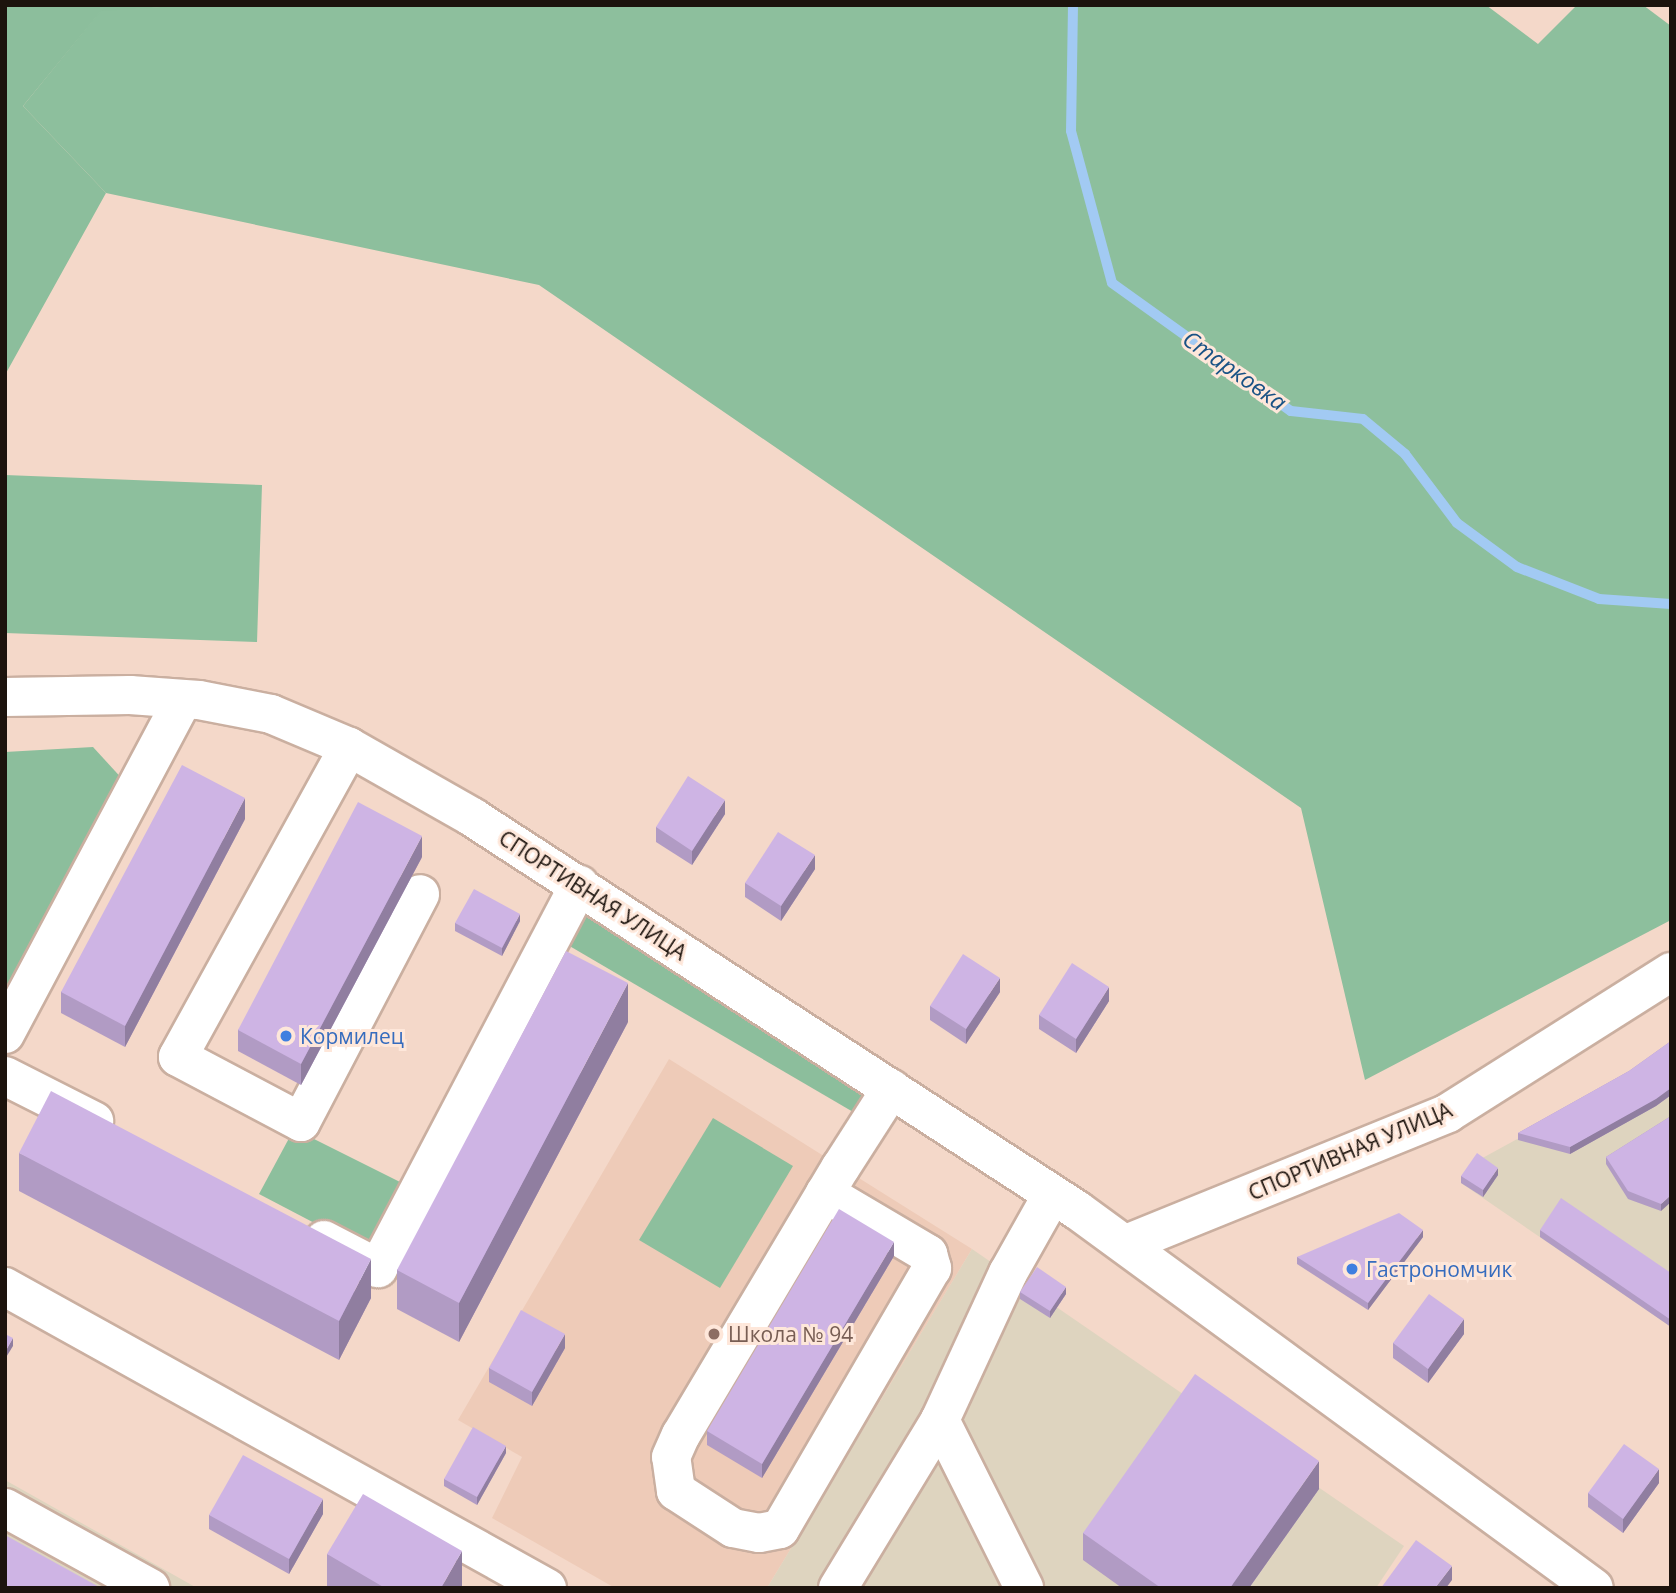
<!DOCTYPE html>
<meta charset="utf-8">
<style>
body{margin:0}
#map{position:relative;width:1676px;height:1593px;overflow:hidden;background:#f4d8c9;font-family:"Open Sans",sans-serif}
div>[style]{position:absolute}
.built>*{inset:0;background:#eecbb8}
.industrial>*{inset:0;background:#ded4bf}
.green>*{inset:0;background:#8dbf9d}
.forest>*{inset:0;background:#8cbe9c}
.stream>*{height:10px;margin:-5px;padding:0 5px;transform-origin:5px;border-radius:5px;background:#a2caf3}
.roads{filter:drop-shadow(2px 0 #caafa0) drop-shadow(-2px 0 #caafa0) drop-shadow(0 2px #caafa0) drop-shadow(0 -2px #caafa0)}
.minor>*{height:38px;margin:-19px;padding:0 19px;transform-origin:19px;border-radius:19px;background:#fff}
.wall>*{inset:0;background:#b19bc4}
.shaded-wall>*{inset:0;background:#907ea0}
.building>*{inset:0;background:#ceb4e4}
.dots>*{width:19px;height:19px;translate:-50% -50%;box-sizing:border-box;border:4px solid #fee7da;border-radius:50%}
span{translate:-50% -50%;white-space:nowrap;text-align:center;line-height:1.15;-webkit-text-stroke:6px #fee7da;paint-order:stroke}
.street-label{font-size:21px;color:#1c130d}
.shop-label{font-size:21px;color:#366cbe}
.left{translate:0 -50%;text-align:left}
.education-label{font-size:21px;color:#785e54}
.water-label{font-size:23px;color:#195285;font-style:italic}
.frame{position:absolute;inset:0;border:7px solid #1c130d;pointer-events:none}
</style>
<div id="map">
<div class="built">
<div style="clip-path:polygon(669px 1059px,972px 1249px,767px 1588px,615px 1588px,492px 1518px,522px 1457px,458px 1420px)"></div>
</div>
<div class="industrial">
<div style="clip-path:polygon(1671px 1049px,1671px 1327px,1461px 1183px,1477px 1161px,1629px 1078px)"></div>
<div style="clip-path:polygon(972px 1249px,1404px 1546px,1376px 1588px,767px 1588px)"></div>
<div style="clip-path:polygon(5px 1480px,197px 1588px,5px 1588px)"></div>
</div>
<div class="green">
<div style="clip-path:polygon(201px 5px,1486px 5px,1538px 44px,1577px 5px,1643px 5px,1671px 26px,1671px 920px,1365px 1080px,1301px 808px,539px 285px,106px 193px,23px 106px,101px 10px)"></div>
<div style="clip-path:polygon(5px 475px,262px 485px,257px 642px,5px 633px)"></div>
<div style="clip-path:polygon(713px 1118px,793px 1166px,720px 1288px,639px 1240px)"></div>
<div style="clip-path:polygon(294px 1129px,402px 1183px,366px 1250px,259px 1194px)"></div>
</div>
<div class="forest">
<div style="clip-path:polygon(5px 5px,201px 5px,101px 11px,23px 106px,106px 193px,5px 375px)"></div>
<div style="clip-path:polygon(93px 747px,126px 783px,5px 1012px,5px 752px)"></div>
<div style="clip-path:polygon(582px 900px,877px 1090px,860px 1116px,561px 941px)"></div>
</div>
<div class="stream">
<div style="left:1073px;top:5px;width:126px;rotate:90.9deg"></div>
<div style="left:1071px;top:131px;width:157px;rotate:74.9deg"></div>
<div style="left:1112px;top:283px;width:220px;rotate:35.6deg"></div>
<div style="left:1291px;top:411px;width:72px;rotate:6.3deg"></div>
<div style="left:1363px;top:419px;width:55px;rotate:39.8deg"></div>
<div style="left:1405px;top:454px;width:86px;rotate:53deg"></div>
<div style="left:1457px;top:523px;width:74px;rotate:36.3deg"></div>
<div style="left:1517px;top:567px;width:88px;rotate:21.3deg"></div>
<div style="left:1599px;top:599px;width:72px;rotate:4deg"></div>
</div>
<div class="roads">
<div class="minor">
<div style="left:5px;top:697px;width:125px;rotate:-0.9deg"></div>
<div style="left:130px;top:695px;width:69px;rotate:4.1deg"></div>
<div style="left:199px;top:700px;width:73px;rotate:11deg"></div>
<div style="left:271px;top:714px;width:85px;rotate:22.9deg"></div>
<div style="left:349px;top:747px;width:142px;rotate:29.6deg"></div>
<div style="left:472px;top:817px;width:721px;rotate:33.01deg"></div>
<div style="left:1077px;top:1210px;width:640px;rotate:36.17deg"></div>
<div style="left:349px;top:747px;width:354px;rotate:118.9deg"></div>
<div style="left:178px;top:1057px;width:139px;rotate:27.9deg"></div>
<div style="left:301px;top:1122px;width:257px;rotate:-62.4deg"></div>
<div style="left:5px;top:1034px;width:379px;rotate:-62deg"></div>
<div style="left:5px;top:1076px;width:100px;rotate:26.8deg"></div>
<div style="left:825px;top:1193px;width:120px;rotate:30.6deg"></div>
<div style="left:928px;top:1254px;width:15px;rotate:74deg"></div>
<div style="left:932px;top:1268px;width:302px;rotate:120.2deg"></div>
<div style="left:780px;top:1529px;width:21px;rotate:169deg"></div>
<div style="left:759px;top:1533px;width:26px;rotate:-169deg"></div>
<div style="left:733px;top:1528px;width:68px;rotate:-147deg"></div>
<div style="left:676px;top:1491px;width:34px;rotate:-98deg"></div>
<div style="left:671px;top:1457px;width:24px;rotate:-66deg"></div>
<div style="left:681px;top:1435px;width:312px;rotate:-59.2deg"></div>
<div style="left:841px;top:1167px;width:93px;rotate:-57.3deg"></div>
<div style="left:324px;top:1240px;width:61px;rotate:27.4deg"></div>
<div style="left:378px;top:1268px;width:433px;rotate:-62.3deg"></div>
<div style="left:1126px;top:1244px;width:348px;rotate:-22.1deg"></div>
<div style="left:1448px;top:1113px;width:264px;rotate:-32.3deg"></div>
<div style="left:5px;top:1287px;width:620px;rotate:29.05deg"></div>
<div style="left:940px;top:1420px;width:188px;rotate:63.4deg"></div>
<div style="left:5px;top:1508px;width:166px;rotate:28.9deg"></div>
<div style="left:838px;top:1588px;width:197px;rotate:-58.7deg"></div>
<div style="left:940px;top:1420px;width:162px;rotate:-65.2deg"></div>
<div style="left:1008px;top:1273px;width:90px;rotate:-60.6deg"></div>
</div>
</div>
<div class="wall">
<div style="clip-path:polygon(725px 814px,692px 865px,656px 842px,656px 827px)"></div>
<div style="clip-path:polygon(245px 819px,125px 1047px,61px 1013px,61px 992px)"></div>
<div style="clip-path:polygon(422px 857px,301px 1085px,238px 1051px,238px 1030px)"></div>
<div style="clip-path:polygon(815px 869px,781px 921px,745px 897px,745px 883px)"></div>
<div style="clip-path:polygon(520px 921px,502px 956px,455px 931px,455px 923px)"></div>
<div style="clip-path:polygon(1000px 992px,966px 1044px,930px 1020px,930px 1006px)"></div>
<div style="clip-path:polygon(1109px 1001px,1076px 1053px,1039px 1029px,1039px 1015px)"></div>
<div style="clip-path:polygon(628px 1022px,459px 1342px,397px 1309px,397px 1270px)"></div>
<div style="clip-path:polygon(1671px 1041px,1671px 1095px,1656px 1106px,1570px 1154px,1518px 1140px,1518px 1133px,1629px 1071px)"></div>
<div style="clip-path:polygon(1671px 1116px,1661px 1211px,1628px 1199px,1606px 1164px,1606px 1157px)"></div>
<div style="clip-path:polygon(19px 1153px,371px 1298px,339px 1360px,19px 1191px)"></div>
<div style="clip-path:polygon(1498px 1175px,1483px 1197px,1461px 1183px,1461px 1176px)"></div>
<div style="clip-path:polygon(1540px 1230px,1671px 1273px,1671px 1327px,1540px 1237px)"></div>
<div style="clip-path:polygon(1423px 1237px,1368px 1310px,1297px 1264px,1297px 1257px)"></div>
<div style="clip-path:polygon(894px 1256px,762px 1478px,707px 1445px,707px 1431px)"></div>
<div style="clip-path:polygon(1020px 1292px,1066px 1294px,1050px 1318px,1020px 1299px)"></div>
<div style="clip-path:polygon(1464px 1334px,1428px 1383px,1393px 1358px,1393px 1343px)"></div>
<div style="clip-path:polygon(565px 1348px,532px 1406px,489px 1382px,489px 1368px)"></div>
<div style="clip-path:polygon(506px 1453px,477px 1505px,444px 1486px,444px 1479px)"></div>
<div style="clip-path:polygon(1659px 1483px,1623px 1533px,1588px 1507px,1588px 1493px)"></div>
<div style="clip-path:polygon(1319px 1489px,1249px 1588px,1122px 1588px,1083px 1560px,1083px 1533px)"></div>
<div style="clip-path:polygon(323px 1514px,289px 1574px,209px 1529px,209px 1515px)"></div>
<div style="clip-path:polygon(327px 1554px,462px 1588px,327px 1588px)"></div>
</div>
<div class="shaded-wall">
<div style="clip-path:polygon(245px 798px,245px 819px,125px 1047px,125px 1026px)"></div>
<div style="clip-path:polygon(725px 800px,725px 814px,692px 865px,692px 851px)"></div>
<div style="clip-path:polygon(422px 836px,422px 857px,301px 1085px,301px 1064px)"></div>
<div style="clip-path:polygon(815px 855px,815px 869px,781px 921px,781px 906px)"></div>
<div style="clip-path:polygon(520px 914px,520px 921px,502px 956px,502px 948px)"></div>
<div style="clip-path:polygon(1000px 978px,1000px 992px,966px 1044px,966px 1029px)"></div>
<div style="clip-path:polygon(628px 983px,628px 1022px,459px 1342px,459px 1303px)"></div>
<div style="clip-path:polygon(1109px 987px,1109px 1001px,1076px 1053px,1076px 1039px)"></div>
<div style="clip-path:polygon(1671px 1088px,1671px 1095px,1656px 1106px,1570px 1154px,1570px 1147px)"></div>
<div style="clip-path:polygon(1498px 1168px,1498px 1175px,1483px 1197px,1483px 1190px)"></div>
<div style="clip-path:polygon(1671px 1195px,1671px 1202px,1661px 1211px,1661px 1204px)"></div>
<div style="clip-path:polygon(1423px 1230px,1423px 1237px,1368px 1310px,1368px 1303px)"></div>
<div style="clip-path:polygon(894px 1242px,894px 1256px,762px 1478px,762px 1464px)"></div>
<div style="clip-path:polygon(371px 1259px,371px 1298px,339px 1360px,339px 1321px)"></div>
<div style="clip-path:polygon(1066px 1287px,1066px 1294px,1050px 1318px,1050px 1311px)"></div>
<div style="clip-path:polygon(1464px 1319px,1464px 1334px,1428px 1383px,1428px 1369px)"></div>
<div style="clip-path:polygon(565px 1334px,565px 1348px,532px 1406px,532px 1392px)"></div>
<div style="clip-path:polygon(13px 1338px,13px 1346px,5px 1359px,5px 1352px)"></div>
<div style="clip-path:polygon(506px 1446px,506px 1453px,477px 1505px,477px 1497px)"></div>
<div style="clip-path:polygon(1319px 1461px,1319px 1489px,1249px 1588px,1230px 1588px)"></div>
<div style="clip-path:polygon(1659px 1469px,1659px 1483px,1623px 1533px,1623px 1519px)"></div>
<div style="clip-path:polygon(323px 1499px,323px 1514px,289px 1574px,289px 1559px)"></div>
<div style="clip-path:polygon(462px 1551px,462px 1588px,441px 1588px)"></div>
<div style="clip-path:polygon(1452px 1566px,1452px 1580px,1446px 1588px,1435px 1588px)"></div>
</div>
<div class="building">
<div style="clip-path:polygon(182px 765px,245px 798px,125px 1026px,61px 992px)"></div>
<div style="clip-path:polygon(688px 776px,725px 800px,692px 851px,656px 827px)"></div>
<div style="clip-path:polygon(358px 802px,422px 836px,301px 1064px,238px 1030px)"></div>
<div style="clip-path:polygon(778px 832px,815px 855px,781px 906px,745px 883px)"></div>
<div style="clip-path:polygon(474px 889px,520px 914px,502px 948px,455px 923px)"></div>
<div style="clip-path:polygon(566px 951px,628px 983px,459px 1303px,397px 1270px)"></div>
<div style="clip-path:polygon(963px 954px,1000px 978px,966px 1029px,930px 1006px)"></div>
<div style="clip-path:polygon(1072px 963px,1109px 987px,1076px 1039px,1039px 1015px)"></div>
<div style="clip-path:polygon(1671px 1041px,1671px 1088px,1656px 1099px,1570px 1147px,1518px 1133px,1629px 1071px)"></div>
<div style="clip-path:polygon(51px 1091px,371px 1259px,339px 1321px,19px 1153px)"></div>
<div style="clip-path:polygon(1671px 1116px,1671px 1195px,1661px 1204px,1628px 1191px,1606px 1157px)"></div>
<div style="clip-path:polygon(1477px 1153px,1498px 1168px,1483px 1190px,1461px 1176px)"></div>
<div style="clip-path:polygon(1561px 1198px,1671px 1273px,1671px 1320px,1540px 1230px)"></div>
<div style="clip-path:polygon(839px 1209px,894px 1242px,762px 1464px,707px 1431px)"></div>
<div style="clip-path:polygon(1399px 1213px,1423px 1230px,1368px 1303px,1297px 1257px)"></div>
<div style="clip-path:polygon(1037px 1267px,1066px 1287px,1050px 1311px,1020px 1292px)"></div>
<div style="clip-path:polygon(1429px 1294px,1464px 1319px,1428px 1369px,1393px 1343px)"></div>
<div style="clip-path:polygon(521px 1310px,565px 1334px,532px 1392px,489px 1368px)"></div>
<div style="clip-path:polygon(5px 1334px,13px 1338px,5px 1352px)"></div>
<div style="clip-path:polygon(1195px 1374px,1319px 1461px,1230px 1588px,1161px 1588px,1083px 1533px)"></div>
<div style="clip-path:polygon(473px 1427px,506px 1446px,477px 1497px,444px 1479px)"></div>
<div style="clip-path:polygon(1624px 1444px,1659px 1469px,1623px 1519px,1588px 1493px)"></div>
<div style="clip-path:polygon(243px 1455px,323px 1499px,289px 1559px,209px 1515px)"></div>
<div style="clip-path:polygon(363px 1494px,462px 1551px,441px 1588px,385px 1588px,327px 1554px)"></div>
<div style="clip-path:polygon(5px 1535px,101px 1588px,5px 1588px)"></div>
<div style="clip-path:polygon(1416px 1540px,1452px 1566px,1435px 1588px,1381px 1588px)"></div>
</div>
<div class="dots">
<div style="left:286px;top:1036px;background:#3f7fe0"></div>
<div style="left:1352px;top:1269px;background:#3f7fe0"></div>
<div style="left:714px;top:1334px;background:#8d6e63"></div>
</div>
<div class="street-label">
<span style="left:593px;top:895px;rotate:33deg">СПОРТИВНАЯ УЛИЦА</span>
<span style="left:1350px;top:1151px;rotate:-23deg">СПОРТИВНАЯ УЛИЦА</span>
</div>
<div class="shop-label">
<span class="left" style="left:300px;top:1036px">Кормилец</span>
<span class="left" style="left:1366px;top:1269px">Гастрономчик</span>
</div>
<div class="education-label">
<span class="left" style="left:728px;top:1334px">Школа № 94</span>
</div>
<div class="water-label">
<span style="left:1235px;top:370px;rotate:35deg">Старковка</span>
</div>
<div class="frame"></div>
</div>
